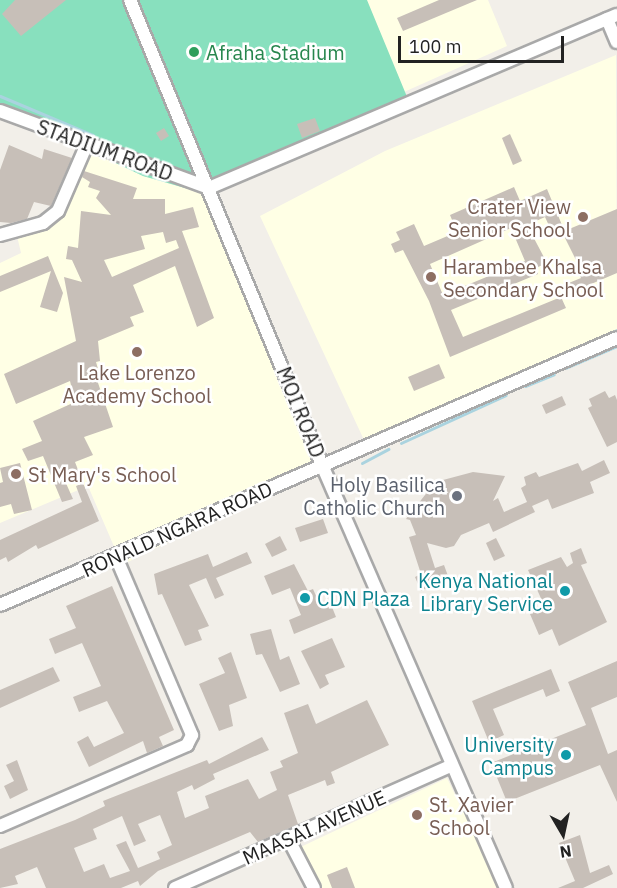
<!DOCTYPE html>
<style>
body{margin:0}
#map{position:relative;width:617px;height:888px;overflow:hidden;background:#f2efe9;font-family:"IBM Plex Sans",sans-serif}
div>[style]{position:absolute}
.education>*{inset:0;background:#ffffe5}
.pitch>*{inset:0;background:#88e0be}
.stream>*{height:3px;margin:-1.5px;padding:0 1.5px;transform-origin:1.5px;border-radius:1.5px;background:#aad3df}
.building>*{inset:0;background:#c7bfb8}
.roads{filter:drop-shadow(2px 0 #a9a9a9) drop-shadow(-2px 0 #a9a9a9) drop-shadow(0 2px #a9a9a9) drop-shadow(0 -2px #a9a9a9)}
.street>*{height:12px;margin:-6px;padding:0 6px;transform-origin:6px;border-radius:6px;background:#fff}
.dots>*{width:16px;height:16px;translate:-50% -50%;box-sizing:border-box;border:3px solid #fff;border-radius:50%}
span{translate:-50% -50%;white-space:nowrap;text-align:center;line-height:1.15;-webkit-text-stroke:5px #fff;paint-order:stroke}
.leisure-label{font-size:20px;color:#27864d}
.left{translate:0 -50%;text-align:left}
.street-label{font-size:20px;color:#222}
.education-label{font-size:20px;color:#785e54}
.right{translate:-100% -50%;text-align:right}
.worship-label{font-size:20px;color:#5b616d}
.culture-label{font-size:20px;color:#0d838f}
.north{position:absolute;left:533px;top:804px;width:60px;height:60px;-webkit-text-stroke:4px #fff;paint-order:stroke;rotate:171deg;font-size:16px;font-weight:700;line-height:24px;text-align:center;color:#222}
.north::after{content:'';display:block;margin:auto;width:21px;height:27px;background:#222;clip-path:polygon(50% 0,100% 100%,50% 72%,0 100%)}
.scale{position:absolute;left:398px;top:36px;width:166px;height:27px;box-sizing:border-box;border:3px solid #222;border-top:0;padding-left:8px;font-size:18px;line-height:21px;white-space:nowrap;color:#222;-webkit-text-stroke:4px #fff;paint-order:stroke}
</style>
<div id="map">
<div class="education">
<div style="clip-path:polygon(365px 0,488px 0,507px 46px,404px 92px)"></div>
<div style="clip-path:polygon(616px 55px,617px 330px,364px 440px,260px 216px,385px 151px)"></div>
<div style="clip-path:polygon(86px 149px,143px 176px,206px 194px,324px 464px,122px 565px,88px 486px,0 523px,0 263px,21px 253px,17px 236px,43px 227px)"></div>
<div style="clip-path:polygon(447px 778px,500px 888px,305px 888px,290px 852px)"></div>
</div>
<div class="pitch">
<div style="clip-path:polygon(0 0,367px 0,410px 104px,206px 194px,143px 176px,86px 149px,0 118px)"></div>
</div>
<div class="stream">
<div style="left:0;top:96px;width:101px;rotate:22.8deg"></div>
<div style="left:553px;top:359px;width:70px;rotate:-24.4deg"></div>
<div style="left:565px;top:368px;width:56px;rotate:-22.9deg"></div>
<div style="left:525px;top:386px;width:31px;rotate:-22deg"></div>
<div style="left:401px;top:443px;width:115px;rotate:-24.6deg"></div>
<div style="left:362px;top:463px;width:30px;rotate:-28deg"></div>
</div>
<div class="building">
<div style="clip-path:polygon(15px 0,66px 0,21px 36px,2px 14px)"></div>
<div style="clip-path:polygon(439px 0,477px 0,403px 31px,397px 18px)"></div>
<div style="clip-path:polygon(315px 118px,320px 131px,302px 138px,297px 124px)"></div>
<div style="clip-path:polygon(164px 128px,169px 136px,161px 141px,156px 133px)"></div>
<div style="clip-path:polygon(510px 134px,522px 161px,513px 165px,502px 138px)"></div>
<div style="clip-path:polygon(9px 145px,42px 159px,44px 149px,72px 158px,51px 206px,34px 202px,27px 219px,11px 223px,0 222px,0 170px)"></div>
<div style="clip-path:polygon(evenodd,84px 171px,137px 188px,133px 199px,165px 199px,165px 214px,193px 207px,199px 227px,182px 231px,214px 318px,197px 327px,175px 266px,133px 285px,144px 312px,130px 317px,134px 326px,98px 341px,100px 361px,96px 362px,100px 376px,96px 377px,113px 427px,84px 437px,93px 455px,75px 462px,80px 475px,65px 481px,73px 499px,62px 502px,43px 456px,28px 461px,22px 449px,42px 441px,33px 421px,75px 402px,70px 381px,16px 404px,4px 374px,76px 341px,64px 277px,82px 282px,72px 260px,66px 259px,68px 246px,78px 248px,81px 211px,111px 215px,96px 198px,100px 191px,88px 187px,90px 182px,82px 177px,84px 171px,163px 232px,166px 243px,176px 240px,179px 248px,112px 277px,104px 260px,145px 249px,141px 236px,163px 232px)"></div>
<div style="clip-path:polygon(evenodd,514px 187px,520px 201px,547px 189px,562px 225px,551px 230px,545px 217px,527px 225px,547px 263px,536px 268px,538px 274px,451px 310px,463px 337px,561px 297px,566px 308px,450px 357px,429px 301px,403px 250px,395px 253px,391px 244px,400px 240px,396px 232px,414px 224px,424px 246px,457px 232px,450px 215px,514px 187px,511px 228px,525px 261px,443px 295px,430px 264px,511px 228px)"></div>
<div style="clip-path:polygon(617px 209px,617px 273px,563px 296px,559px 287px,581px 278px,578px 272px,581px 270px,562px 232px)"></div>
<div style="clip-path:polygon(48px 256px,63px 293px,57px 312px,40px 307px,51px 271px,0 292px,0 276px)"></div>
<div style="clip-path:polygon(439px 364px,445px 378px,414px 391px,408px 377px)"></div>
<div style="clip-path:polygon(605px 391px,609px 398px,615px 395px,617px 400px,617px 442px,607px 447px,588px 408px,592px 406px,589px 399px)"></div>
<div style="clip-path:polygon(562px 396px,566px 405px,546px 414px,542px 405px)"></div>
<div style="clip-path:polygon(604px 460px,610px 473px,590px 482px,594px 493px,552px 509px,548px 499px,532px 506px,535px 512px,493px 532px,489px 523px,461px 535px,454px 546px,446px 548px,427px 543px,435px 568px,444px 565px,448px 576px,421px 591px,415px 577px,421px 574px,409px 537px,416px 535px,410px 520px,406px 519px,429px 490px,443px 480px,473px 472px,505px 476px,493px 501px,498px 498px,504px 512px,527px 502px,521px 488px,526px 485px,524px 477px,536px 472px,539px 477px,578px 463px,582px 471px)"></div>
<div style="clip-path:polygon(20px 463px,32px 510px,14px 514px,11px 504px,0 507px,0 483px,3px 482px,0 468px)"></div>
<div style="clip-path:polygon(83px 483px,99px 521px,38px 549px,36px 545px,8px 562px,6px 557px,0 560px,0 540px,82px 502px,76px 486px)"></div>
<div style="clip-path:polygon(323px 519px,328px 533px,300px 542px,295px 528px)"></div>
<div style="clip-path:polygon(280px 536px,287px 550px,272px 557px,265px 544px)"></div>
<div style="clip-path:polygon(496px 538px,505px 556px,494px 561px,486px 543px)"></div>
<div style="clip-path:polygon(581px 548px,587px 563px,581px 565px,607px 622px,559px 646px,552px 629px,539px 635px,530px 614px,545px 607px,528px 570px,561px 557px,567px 567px,573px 563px,570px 553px)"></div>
<div style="clip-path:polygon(247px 552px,252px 563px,216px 578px,224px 595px,215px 599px,206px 578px,189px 585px,209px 626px,198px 630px,202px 640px,185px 646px,162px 594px,158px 595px,154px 574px,208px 554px,213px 567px)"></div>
<div style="clip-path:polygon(294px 564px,308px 591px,313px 589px,320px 605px,330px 602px,336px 617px,294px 634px,289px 620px,301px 615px,290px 588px,272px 595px,264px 576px)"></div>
<div style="clip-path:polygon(112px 586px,174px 730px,159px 737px,163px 746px,147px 753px,143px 741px,89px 767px,77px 742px,88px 736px,94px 747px,124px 733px,107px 701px,79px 712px,73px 697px,101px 686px,82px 643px,55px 654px,49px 639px,76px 628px,66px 606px)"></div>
<div style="clip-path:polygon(271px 629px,280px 660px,289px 656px,300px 684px,280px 692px,262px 654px,256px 655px,250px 634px)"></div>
<div style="clip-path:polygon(332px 638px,345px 667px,325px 675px,329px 684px,320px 689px,301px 651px)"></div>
<div style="clip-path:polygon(231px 652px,247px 698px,229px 705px,233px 726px,219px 731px,199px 684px,225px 673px,218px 658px)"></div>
<div style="clip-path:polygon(617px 661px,617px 697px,591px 708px,608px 754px,617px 750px,617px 802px,600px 765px,507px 802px,491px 763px,586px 725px,568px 682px)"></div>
<div style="clip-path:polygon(53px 667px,60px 681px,0 708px,0 690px)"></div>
<div style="clip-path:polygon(551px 669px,560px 691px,546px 697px,543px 689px,493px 709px,504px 735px,489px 742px,472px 701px)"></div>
<div style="clip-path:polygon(evenodd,367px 700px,389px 745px,331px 772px,335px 783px,327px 786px,325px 780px,288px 795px,298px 824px,258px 842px,250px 832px,158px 871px,140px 886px,138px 881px,121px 888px,46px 888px,37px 867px,15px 876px,18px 884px,0 888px,0 849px,75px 820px,105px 806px,103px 801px,207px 760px,209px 764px,262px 737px,269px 750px,213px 774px,215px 779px,194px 790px,192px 785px,177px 792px,185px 818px,209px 808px,205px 796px,248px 779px,259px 799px,277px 790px,270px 772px,283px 767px,280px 761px,298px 753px,284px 713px,308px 704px,316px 724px,367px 700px,160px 815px,172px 845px,157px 852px,160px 859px,138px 868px,126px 841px,116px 845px,130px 871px,110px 878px,104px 864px,84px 872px,74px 848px,97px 839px,93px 829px,122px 816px,134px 846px,146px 841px,138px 824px,160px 815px)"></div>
<div style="clip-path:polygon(17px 760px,28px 790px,10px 799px,4px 786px,14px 781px,6px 765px)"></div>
<div style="clip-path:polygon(580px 835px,590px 873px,609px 865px,613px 874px,583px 888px,558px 888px,575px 881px,559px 843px)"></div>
<div style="clip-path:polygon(347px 867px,355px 888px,332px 888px,327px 875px)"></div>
</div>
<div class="roads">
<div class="street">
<div style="left:130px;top:0;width:503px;rotate:67.56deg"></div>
<div style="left:322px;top:465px;width:461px;rotate:66.5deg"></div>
<div style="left:607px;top:19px;width:25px;rotate:67deg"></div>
<div style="left:0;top:111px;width:223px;rotate:20.2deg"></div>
<div style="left:209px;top:188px;width:443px;rotate:-23deg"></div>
<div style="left:0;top:235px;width:45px;rotate:-15.6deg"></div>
<div style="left:43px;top:223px;width:19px;rotate:-39deg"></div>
<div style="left:58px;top:211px;width:73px;rotate:-66.6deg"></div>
<div style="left:0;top:605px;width:672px;rotate:-23.4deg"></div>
<div style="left:0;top:826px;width:204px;rotate:-23.4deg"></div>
<div style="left:187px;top:745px;width:11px;rotate:-63deg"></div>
<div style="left:192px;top:735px;width:194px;rotate:-113.1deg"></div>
<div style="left:289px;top:840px;width:54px;rotate:62.5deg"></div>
<div style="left:175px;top:888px;width:303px;rotate:-23.9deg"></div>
</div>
</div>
<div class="dots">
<div style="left:194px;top:52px;background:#2e9e5b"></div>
<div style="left:583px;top:217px;background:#8d6e63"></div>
<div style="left:431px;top:277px;background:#8d6e63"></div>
<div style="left:137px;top:352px;background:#8d6e63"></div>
<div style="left:16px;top:474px;background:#8d6e63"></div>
<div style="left:457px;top:496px;background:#6b7280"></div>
<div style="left:565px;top:591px;background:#0f9aa8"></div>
<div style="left:305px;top:598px;background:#0f9aa8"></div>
<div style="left:566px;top:755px;background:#0f9aa8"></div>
<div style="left:417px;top:815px;background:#8d6e63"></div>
</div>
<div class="leisure-label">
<span class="left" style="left:206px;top:52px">Afraha Stadium</span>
</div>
<div class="street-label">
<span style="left:105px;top:150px;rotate:20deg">STADIUM ROAD</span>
<span style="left:301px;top:412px;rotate:68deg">MOI ROAD</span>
<span style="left:177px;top:529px;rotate:-24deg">RONALD NGARA ROAD</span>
<span style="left:314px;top:827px;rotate:-24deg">MAASAI AVENUE</span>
</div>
<div class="education-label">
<span class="right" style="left:571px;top:218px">Crater View<br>Senior School</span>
<span class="left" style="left:443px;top:278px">Harambee Khalsa<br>Secondary School</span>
<span style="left:137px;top:384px">Lake Lorenzo<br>Academy School</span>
<span class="left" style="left:28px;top:474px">St Mary's School</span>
<span class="left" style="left:429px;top:816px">St. Xavier<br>School</span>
</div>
<div class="worship-label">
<span class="right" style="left:445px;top:496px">Holy Basilica<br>Catholic Church</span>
</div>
<div class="culture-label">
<span class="right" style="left:553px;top:592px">Kenya National<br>Library Service</span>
<span class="left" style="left:317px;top:598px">CDN Plaza</span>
<span class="right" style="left:554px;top:756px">University<br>Campus</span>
</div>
<div class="north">N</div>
<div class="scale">100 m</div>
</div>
